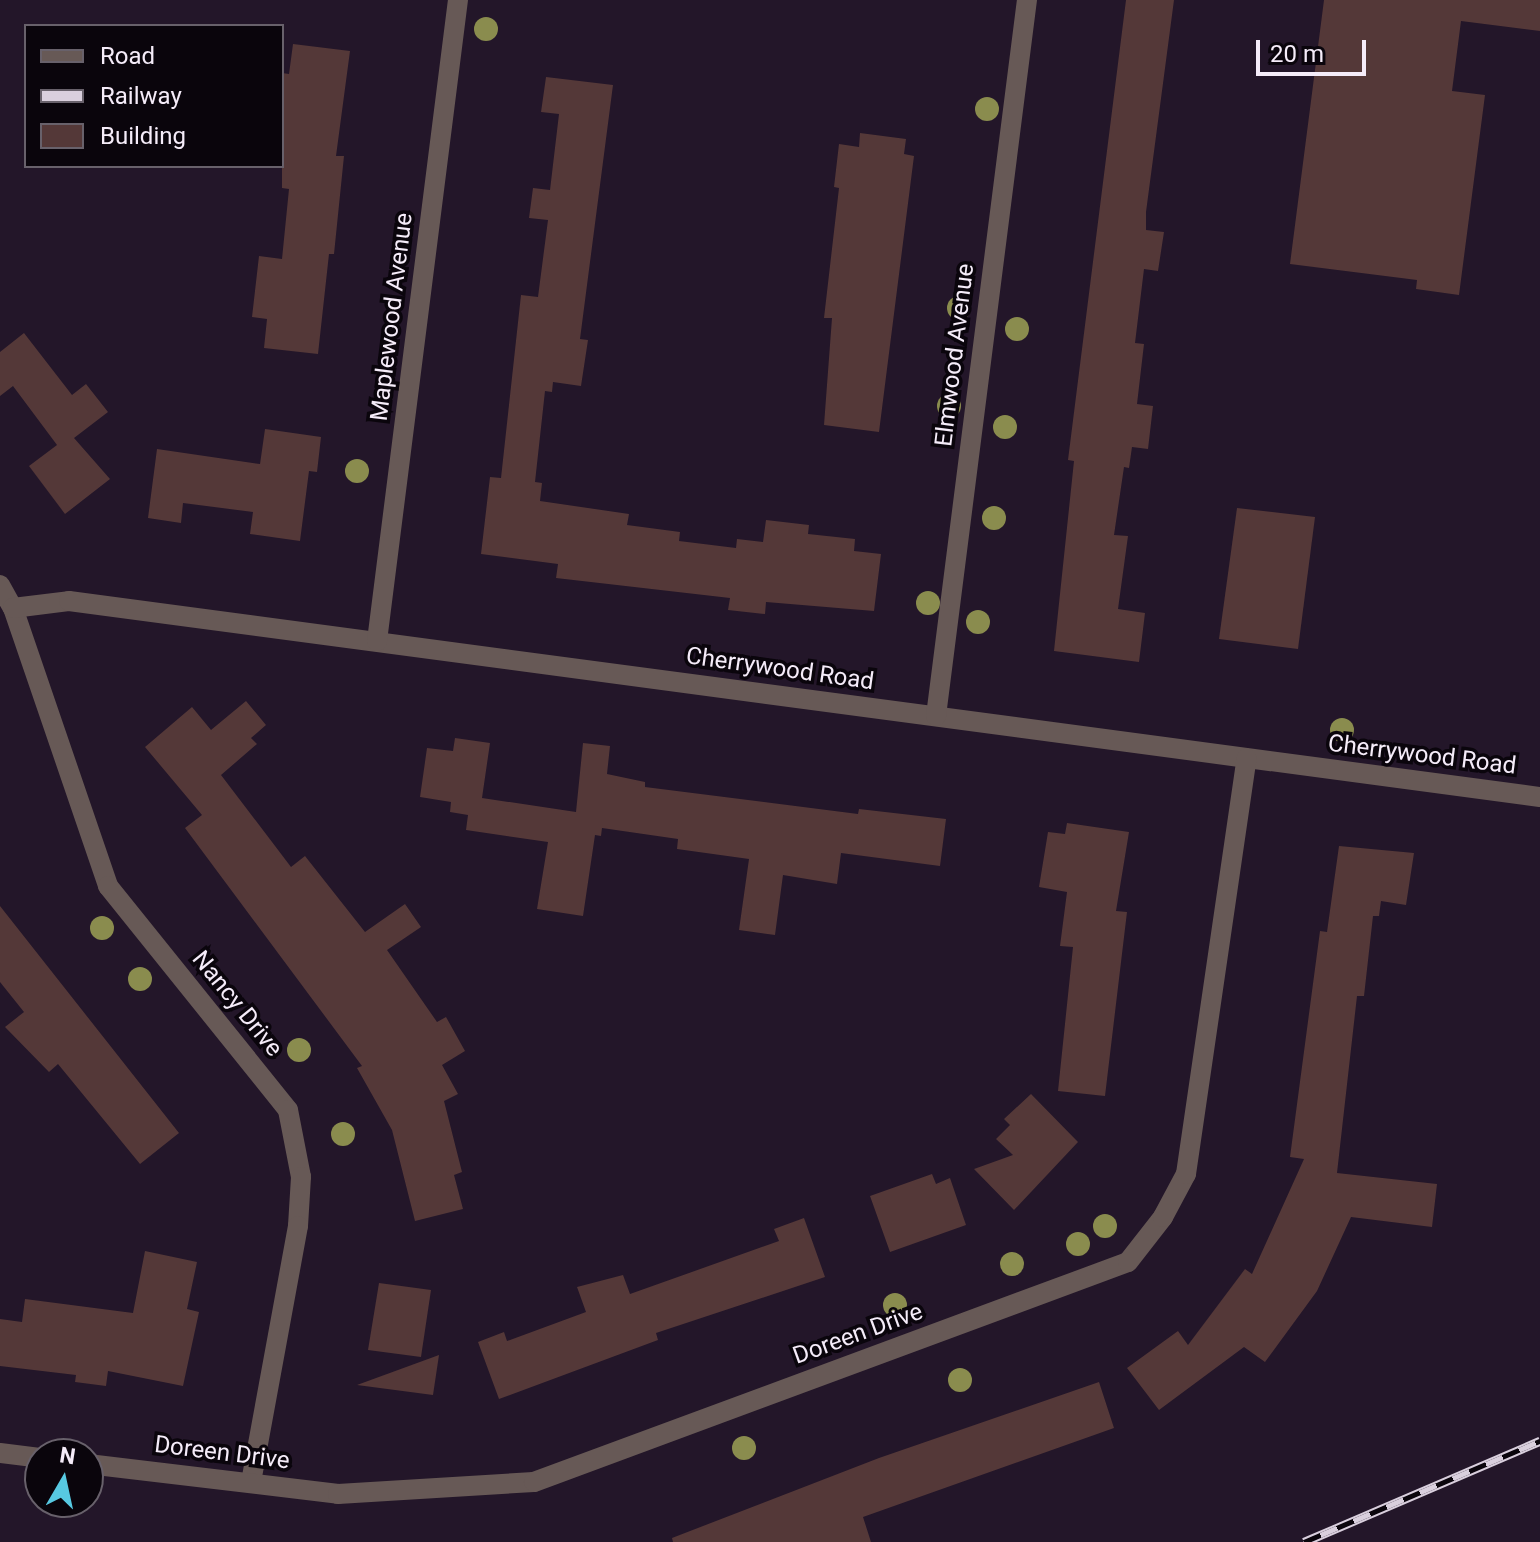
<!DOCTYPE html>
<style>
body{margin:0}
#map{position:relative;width:1540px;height:1542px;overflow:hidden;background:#231629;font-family:Roboto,sans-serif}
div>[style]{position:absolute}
.building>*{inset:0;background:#543838}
.minor>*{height:20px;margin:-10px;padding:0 10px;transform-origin:10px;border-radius:10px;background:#675956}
.rail>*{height:9px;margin-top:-4.5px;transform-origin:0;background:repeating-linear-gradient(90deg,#0a050c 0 18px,#d9cfdd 0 36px);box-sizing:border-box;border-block:2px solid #d9cfdd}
.trees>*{width:24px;height:24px;margin:-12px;border-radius:50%;background:#8a8c4e}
span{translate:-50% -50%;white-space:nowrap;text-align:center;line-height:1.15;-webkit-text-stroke:7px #0a050c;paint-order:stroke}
.street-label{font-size:24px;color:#f5ecf9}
.legend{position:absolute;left:24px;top:24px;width:260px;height:144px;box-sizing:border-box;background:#0a050c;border:2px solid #68616b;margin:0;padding:10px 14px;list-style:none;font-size:24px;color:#f5ecf9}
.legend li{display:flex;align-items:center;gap:16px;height:40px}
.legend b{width:40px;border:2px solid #68616b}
.north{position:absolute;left:24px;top:1438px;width:80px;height:80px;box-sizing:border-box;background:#0a050c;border:2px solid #68616b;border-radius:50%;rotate:9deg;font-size:22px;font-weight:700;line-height:32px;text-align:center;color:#f5ecf9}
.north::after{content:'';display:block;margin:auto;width:28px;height:36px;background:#57c9e2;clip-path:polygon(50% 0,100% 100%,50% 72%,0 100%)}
.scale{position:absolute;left:1256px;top:40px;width:110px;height:36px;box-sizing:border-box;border:4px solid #f5ecf9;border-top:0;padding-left:10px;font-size:24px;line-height:28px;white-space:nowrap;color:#f5ecf9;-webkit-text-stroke:6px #0a050c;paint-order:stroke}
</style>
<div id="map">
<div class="building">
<div style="clip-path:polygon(1126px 0,1174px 0,1146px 212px,1146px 230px,1164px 232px,1158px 271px,1144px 269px,1135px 343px,1144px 344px,1137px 404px,1153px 406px,1148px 449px,1132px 447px,1129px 468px,1124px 467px,1114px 535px,1128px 536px,1118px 609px,1145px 613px,1139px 662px,1054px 651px,1074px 461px,1068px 460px)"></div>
<div style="clip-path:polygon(1324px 0,1540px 0,1540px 31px,1461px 21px,1452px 91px,1485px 95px,1459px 295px,1416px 289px,1417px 280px,1290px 264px)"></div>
<div style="clip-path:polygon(293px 44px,350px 51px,336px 156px,344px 156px,334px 254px,329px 254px,318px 354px,264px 348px,267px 319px,252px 317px,259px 256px,282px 259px,289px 189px,282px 188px,282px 73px,289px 74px)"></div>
<div style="clip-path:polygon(546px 77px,613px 85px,580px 339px,588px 340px,581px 386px,553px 382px,552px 392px,545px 391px,535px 482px,542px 483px,540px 501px,629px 514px,627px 525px,680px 532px,679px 541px,736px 548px,737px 539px,763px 542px,766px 520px,809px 525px,808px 534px,855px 539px,854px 551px,881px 554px,874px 611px,766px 602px,765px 614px,728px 610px,730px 598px,556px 578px,558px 564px,481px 554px,490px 477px,501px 478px,521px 295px,538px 297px,548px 220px,529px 218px,533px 188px,550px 190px,559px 114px,541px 112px)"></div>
<div style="clip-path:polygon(860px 133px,906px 139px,904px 154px,914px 156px,879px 432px,824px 425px,832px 318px,824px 318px,839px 188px,834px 187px,839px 144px,859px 147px)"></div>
<div style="clip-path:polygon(24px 333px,72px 395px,86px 384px,108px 412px,74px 438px,110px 479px,65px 514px,29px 466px,57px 445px,13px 386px,0 396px,0 352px)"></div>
<div style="clip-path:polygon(265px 429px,321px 437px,317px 472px,309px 471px,300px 541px,250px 534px,253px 512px,183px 503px,181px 523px,148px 518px,157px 449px,260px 464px)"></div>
<div style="clip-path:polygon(1237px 508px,1315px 517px,1298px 649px,1219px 639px)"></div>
<div style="clip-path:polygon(246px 701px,266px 725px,251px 738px,257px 744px,221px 775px,291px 867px,305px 856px,365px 932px,405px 904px,421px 927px,387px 950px,437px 1022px,446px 1017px,465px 1051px,442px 1065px,458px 1094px,444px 1101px,462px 1172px,454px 1175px,463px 1209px,415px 1221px,392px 1130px,357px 1068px,362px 1066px,185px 828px,202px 815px,145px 747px,192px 707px,211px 730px)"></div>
<div style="clip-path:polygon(455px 738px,490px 743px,482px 798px,576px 812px,583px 743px,610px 746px,607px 774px,645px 782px,645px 787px,858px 814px,859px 809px,946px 819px,940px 866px,841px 853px,837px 884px,783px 875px,775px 935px,739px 930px,749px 859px,677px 849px,678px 839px,602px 828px,601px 836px,595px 835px,583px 916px,537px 909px,548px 842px,466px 830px,468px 815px,450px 812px,451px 802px,420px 797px,427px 748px,453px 751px)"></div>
<div style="clip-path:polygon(1067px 823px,1129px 832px,1116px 911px,1127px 912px,1105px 1096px,1058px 1091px,1073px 947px,1060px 946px,1067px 892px,1039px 887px,1048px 832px,1065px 834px)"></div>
<div style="clip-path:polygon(1339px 846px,1414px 853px,1406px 905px,1381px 901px,1379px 916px,1373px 916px,1364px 996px,1357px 996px,1337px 1173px,1437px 1184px,1432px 1227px,1351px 1217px,1317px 1291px,1265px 1362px,1244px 1347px,1159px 1410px,1127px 1368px,1178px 1331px,1188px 1345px,1245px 1269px,1252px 1274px,1304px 1159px,1290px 1157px,1320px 931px,1327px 932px)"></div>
<div style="clip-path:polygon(0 906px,179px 1133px,140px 1164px,58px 1064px,49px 1072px,5px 1027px,24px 1012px,0 982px)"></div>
<div style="clip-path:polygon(1031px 1094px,1078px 1142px,1014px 1210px,974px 1169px,1013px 1155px,996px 1139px,1010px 1125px,1004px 1119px)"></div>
<div style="clip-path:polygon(932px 1174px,936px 1184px,950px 1178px,966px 1225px,890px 1252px,870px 1196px)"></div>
<div style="clip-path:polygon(804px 1218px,825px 1277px,656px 1333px,658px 1340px,499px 1399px,478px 1342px,504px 1332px,507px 1341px,586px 1312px,577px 1287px,623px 1275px,630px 1294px,779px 1241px,774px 1229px)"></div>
<div style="clip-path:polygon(145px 1251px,197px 1262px,187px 1309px,199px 1312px,183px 1386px,108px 1371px,106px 1386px,75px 1382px,76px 1375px,0 1366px,0 1319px,22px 1322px,25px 1299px,133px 1313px)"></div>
<div style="clip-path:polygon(379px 1283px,431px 1290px,421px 1357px,368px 1350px)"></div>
<div style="clip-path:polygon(439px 1355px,433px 1395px,357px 1385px)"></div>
<div style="clip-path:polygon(1099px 1382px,1114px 1428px,863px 1517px,871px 1542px,673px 1542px,672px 1538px,879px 1458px)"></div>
</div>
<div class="minor">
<div style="left:0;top:585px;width:26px;rotate:61deg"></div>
<div style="left:13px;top:608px;width:294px;rotate:71.1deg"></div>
<div style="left:108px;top:886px;width:287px;rotate:51.2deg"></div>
<div style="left:288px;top:1110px;width:68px;rotate:79deg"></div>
<div style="left:301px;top:1177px;width:49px;rotate:93.5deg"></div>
<div style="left:298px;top:1226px;width:261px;rotate:100.4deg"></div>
<div style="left:13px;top:608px;width:56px;rotate:-7.1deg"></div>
<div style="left:69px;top:601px;width:1484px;rotate:7.59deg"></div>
<div style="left:377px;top:641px;width:646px;rotate:-82.8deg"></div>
<div style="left:936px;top:716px;width:722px;rotate:-82.76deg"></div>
<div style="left:0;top:1453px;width:40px;rotate:7.1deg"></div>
<div style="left:88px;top:1464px;width:252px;rotate:6.8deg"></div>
<div style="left:338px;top:1494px;width:196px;rotate:-3.5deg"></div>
<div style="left:534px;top:1482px;width:633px;rotate:-20.32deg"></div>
<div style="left:1128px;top:1262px;width:57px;rotate:-52.1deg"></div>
<div style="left:1163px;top:1217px;width:49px;rotate:-61.9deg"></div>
<div style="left:1186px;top:1174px;width:420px;rotate:-81.7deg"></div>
</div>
<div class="rail">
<div style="left:1304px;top:1542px;width:257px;rotate:-23.2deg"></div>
</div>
<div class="trees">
<div style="left:486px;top:29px"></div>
<div style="left:987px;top:109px"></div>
<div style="left:959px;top:308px"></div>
<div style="left:1017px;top:329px"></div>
<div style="left:949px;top:406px"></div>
<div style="left:1005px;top:427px"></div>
<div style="left:357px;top:471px"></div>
<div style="left:994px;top:518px"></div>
<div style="left:928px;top:603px"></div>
<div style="left:978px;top:622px"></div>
<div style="left:1342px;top:730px"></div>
<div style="left:102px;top:928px"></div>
<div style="left:140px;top:979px"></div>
<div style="left:299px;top:1050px"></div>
<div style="left:343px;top:1134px"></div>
<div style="left:1105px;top:1226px"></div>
<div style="left:1078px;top:1244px"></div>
<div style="left:1012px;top:1264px"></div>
<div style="left:895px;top:1305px"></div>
<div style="left:960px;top:1380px"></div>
<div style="left:744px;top:1448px"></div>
</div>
<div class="street-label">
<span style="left:392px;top:317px;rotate:-83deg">Maplewood Avenue</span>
<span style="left:955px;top:355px;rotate:-83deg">Elmwood Avenue</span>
<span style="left:780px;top:669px;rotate:8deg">Cherrywood Road</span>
<span style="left:1422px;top:755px;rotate:7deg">Cherrywood Road</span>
<span style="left:237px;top:1004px;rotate:51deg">Nancy Drive</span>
<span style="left:858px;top:1334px;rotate:-20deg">Doreen Drive</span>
<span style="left:222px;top:1453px;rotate:7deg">Doreen Drive</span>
</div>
<ul class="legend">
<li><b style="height:10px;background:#675956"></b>Road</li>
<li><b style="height:10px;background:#d9cfdd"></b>Railway</li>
<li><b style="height:22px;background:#543838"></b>Building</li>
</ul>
<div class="north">N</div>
<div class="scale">20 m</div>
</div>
